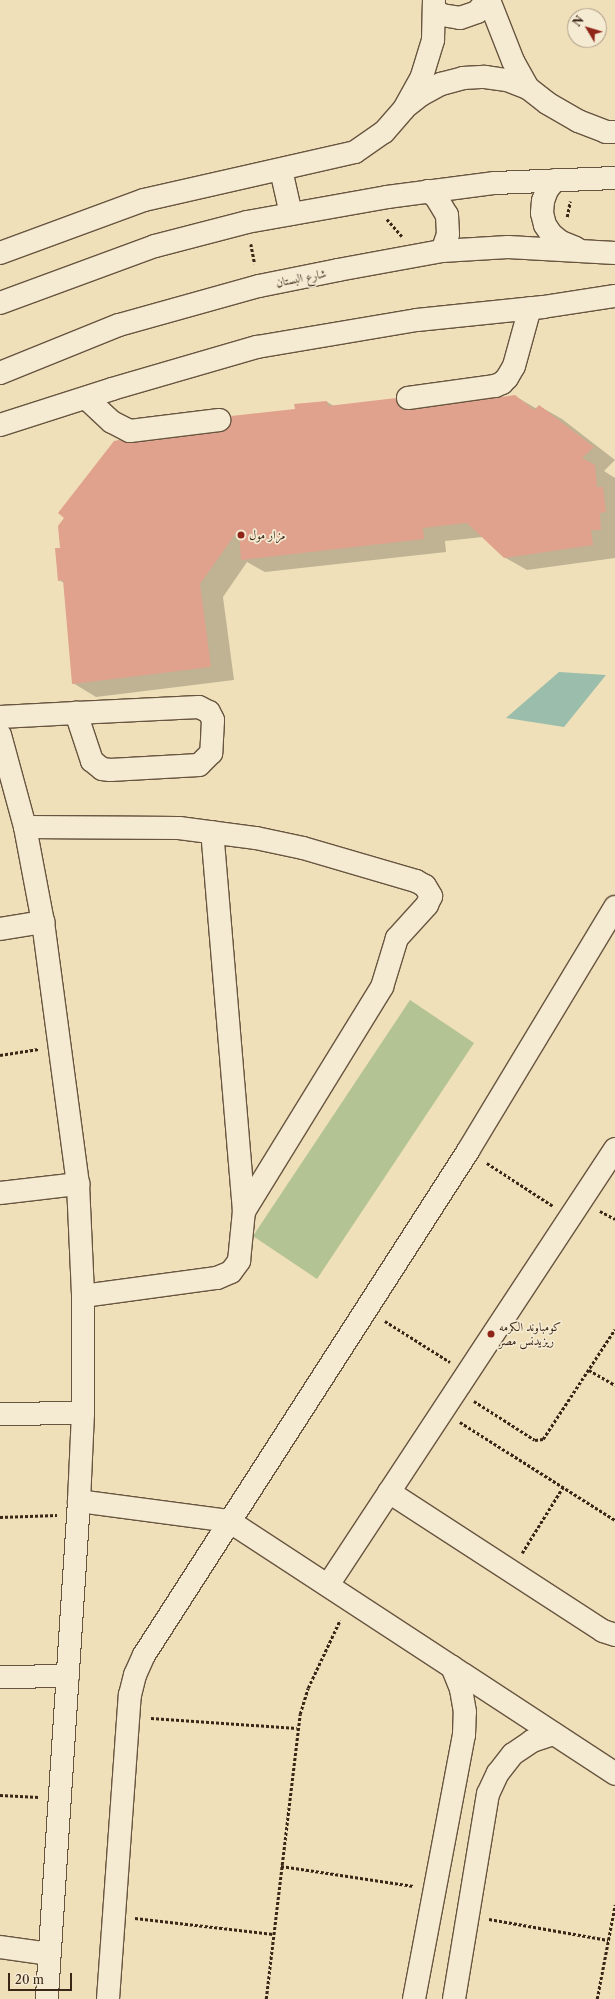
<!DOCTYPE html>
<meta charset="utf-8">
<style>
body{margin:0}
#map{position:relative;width:615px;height:1999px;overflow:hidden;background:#efe0b9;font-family:"Libre Caslon Text",Amiri,serif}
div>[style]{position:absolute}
.green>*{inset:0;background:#b3c394}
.water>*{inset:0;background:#9abeab}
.shadow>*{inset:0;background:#0003}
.building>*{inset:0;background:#e0a18d}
.path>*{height:2.5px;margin-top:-1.25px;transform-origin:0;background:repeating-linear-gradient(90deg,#3b2718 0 3px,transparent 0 5px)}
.roads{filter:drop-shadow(1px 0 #685540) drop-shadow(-1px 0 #685540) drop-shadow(0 1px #685540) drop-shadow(0 -1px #685540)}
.minor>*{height:22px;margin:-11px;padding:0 11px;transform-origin:11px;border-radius:11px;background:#f5ebd2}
.dots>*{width:11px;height:11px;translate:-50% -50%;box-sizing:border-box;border:2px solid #f5ebd2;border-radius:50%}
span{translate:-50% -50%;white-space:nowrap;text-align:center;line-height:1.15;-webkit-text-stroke:3.5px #f5ebd2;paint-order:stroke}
.street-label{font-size:12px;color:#3b2718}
.poi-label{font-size:12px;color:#3b2718}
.left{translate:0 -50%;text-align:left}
.north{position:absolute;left:567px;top:8px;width:40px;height:40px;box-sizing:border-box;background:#f5ebd2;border:1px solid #ab9d88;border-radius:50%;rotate:308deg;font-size:11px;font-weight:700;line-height:16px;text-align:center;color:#3b2718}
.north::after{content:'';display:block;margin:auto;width:14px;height:18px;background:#8f2418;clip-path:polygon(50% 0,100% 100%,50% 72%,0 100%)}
.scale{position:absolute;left:8px;top:1973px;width:64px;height:18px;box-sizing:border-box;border:2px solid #3b2718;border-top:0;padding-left:5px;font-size:12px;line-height:14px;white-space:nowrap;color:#3b2718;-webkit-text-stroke:3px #f5ebd2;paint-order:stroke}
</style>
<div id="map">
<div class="green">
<div style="clip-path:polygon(410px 1000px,474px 1043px,317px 1279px,253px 1236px)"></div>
</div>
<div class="water">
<div style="clip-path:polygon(559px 672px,606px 675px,564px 727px,506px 718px)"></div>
</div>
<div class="shadow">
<div style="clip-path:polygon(515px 396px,537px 409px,539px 406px,562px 419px,615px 460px,604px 471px,615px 478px,615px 558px,527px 570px,504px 557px,483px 537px,445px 541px,446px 552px,265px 572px,247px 562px,223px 597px,234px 680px,96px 697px,73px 683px,64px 583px,59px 580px,61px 549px,221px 433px,296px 410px,296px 405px,327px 402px,334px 406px,396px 399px,415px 411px)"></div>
</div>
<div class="building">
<div style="clip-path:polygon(515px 395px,534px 410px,539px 405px,594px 447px,582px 458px,595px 465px,597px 487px,603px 487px,606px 512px,600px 513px,601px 530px,591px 530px,593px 545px,504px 558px,467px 523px,423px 528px,424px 539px,241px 560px,239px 529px,200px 584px,211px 667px,72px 684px,63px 580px,58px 581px,55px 548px,60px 548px,58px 526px,64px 518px,58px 513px,114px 441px,119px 440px,132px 443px,221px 432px,226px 430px,230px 425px,231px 416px,295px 409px,294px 404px,327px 401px,328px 406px,396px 398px,398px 406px,404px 410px,410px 410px)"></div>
</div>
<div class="path">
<div style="left:567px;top:217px;width:16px;rotate:-79deg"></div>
<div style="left:387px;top:219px;width:23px;rotate:49deg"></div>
<div style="left:251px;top:244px;width:20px;rotate:79deg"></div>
<div style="left:0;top:1055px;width:39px;rotate:-9deg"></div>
<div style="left:487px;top:1163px;width:79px;rotate:33.1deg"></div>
<div style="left:600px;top:1211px;width:17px;rotate:28deg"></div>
<div style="left:385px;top:1321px;width:77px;rotate:32.2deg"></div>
<div style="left:589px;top:1370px;width:30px;rotate:30deg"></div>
<div style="left:474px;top:1401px;width:72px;rotate:32.6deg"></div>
<div style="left:535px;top:1440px;width:8px;rotate:-7deg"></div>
<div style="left:543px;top:1439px;width:131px;rotate:-56.8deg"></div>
<div style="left:460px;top:1422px;width:183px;rotate:32.3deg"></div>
<div style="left:0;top:1517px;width:57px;rotate:-2deg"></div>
<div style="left:522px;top:1553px;width:78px;rotate:-58.2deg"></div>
<div style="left:151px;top:1718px;width:146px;rotate:3.9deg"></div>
<div style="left:0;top:1795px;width:39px;rotate:3deg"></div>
<div style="left:281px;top:1866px;width:134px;rotate:8.6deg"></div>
<div style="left:135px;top:1918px;width:139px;rotate:6.6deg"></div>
<div style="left:489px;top:1919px;width:121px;rotate:10deg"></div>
<div style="left:266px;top:1999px;width:287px;rotate:-83.2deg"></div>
<div style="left:300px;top:1714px;width:27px;rotate:-73deg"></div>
<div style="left:308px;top:1688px;width:75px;rotate:-64.8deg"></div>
<div style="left:597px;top:1999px;width:96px;rotate:-79.2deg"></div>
</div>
<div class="roads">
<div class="minor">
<div style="left:489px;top:0;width:66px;rotate:68.5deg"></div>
<div style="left:513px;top:61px;width:31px;rotate:61deg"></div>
<div style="left:528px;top:88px;width:24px;rotate:38deg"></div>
<div style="left:547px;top:103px;width:36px;rotate:30deg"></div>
<div style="left:578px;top:121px;width:30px;rotate:21deg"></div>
<div style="left:606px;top:132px;width:9px"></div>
<div style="left:435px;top:10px;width:9px;rotate:36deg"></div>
<div style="left:442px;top:15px;width:18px;rotate:9deg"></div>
<div style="left:460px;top:18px;width:18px;rotate:-19deg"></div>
<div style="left:477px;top:12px;width:16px;rotate:-50deg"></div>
<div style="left:408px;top:105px;width:16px;rotate:-38deg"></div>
<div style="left:421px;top:95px;width:23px;rotate:-29deg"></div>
<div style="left:441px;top:84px;width:23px;rotate:-15deg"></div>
<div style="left:463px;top:78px;width:22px;rotate:-3deg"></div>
<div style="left:485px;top:77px;width:22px;rotate:8deg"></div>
<div style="left:507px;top:80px;width:22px;rotate:21deg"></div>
<div style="left:281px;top:170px;width:45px;rotate:77.2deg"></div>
<div style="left:555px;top:180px;width:13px;rotate:129deg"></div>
<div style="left:547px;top:190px;width:12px;rotate:110deg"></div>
<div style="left:543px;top:201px;width:12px;rotate:95deg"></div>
<div style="left:542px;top:213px;width:12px;rotate:76deg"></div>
<div style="left:545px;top:225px;width:11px;rotate:56deg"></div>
<div style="left:551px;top:234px;width:13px;rotate:39deg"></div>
<div style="left:561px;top:242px;width:16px;rotate:22deg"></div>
<div style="left:428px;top:191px;width:10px;rotate:37deg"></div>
<div style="left:436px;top:197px;width:21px;rotate:59deg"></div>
<div style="left:447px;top:215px;width:19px;rotate:87deg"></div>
<div style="left:448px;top:234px;width:18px;rotate:109deg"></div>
<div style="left:0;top:253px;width:153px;rotate:-20.2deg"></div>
<div style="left:144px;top:200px;width:216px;rotate:-12.8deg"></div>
<div style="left:355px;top:152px;width:35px;rotate:-35deg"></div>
<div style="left:384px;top:132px;width:30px;rotate:-49deg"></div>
<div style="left:404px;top:109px;width:38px;rotate:-61deg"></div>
<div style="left:422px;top:76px;width:38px;rotate:-73deg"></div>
<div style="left:433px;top:40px;width:40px;rotate:-88.6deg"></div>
<div style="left:0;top:303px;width:165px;rotate:-20.2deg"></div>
<div style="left:155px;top:246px;width:95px;rotate:-14.6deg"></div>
<div style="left:247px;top:222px;width:142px;rotate:-10.1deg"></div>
<div style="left:387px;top:197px;width:109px;rotate:-7.4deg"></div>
<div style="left:495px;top:183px;width:120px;rotate:-2.4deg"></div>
<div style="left:0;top:373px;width:128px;rotate:-22deg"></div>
<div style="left:119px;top:325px;width:145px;rotate:-15.6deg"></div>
<div style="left:259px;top:286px;width:81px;rotate:-11.4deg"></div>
<div style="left:338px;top:270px;width:106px;rotate:-10.4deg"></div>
<div style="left:442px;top:251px;width:66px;rotate:-3.5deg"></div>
<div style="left:508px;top:247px;width:107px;rotate:3.2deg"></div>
<div style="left:86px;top:398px;width:35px;rotate:43deg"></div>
<div style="left:112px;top:422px;width:20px;rotate:27deg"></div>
<div style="left:130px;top:431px;width:90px;rotate:-7deg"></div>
<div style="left:408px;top:398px;width:88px;rotate:-7.9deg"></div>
<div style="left:495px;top:386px;width:8px;rotate:-23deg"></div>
<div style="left:502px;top:383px;width:7px;rotate:-45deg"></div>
<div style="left:507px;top:378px;width:14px;rotate:-60deg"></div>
<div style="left:514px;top:366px;width:60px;rotate:-74.6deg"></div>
<div style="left:0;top:425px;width:118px;rotate:-17.8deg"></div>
<div style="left:112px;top:389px;width:151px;rotate:-16.2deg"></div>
<div style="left:257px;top:347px;width:162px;rotate:-9.6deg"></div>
<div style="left:417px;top:320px;width:127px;rotate:-5.9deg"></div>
<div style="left:543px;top:307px;width:73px;rotate:-8.7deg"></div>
<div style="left:0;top:717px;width:76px;rotate:-3deg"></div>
<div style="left:76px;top:713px;width:123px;rotate:-2.8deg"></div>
<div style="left:199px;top:707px;width:11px;rotate:27deg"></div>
<div style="left:209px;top:712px;width:9px;rotate:63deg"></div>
<div style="left:213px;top:720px;width:33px;rotate:93deg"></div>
<div style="left:211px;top:753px;width:17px;rotate:135deg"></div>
<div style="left:199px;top:765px;width:89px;rotate:176.8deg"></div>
<div style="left:110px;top:770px;width:8px;rotate:-173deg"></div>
<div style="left:102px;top:769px;width:13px;rotate:-141deg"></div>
<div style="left:92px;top:761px;width:51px;rotate:-108.4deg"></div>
<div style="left:0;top:735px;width:95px;rotate:74.8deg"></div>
<div style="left:25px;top:827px;width:97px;rotate:79.3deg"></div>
<div style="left:43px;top:922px;width:264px;rotate:82.4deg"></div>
<div style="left:78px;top:1184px;width:112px;rotate:87.4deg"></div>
<div style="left:83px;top:1296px;width:117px;rotate:90deg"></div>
<div style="left:83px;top:1413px;width:88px;rotate:92.6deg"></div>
<div style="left:79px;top:1501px;width:499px;rotate:93.7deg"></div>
<div style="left:25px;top:827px;width:154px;rotate:0.4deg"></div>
<div style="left:179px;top:828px;width:78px;rotate:7.4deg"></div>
<div style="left:256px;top:838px;width:48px;rotate:12deg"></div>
<div style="left:303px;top:848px;width:118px;rotate:16.3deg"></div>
<div style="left:416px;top:881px;width:10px;rotate:29deg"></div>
<div style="left:425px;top:886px;width:12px;rotate:59deg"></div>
<div style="left:431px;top:896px;width:10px;rotate:114deg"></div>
<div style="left:427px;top:905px;width:45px;rotate:132.3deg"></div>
<div style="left:397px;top:938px;width:51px;rotate:107deg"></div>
<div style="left:382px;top:987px;width:263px;rotate:121.6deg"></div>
<div style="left:0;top:929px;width:44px;rotate:-9.2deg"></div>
<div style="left:0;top:1193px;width:79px;rotate:-6.6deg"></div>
<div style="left:83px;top:1296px;width:135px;rotate:-7.7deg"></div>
<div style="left:217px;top:1278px;width:15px;rotate:-23deg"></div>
<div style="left:231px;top:1272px;width:14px;rotate:-54deg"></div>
<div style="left:239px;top:1261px;width:50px;rotate:-84.3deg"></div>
<div style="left:244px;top:1211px;width:380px;rotate:-94.8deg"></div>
<div style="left:0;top:1414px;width:83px;rotate:-0.7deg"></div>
<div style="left:389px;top:1492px;width:255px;rotate:33deg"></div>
<div style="left:603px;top:1631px;width:13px;rotate:18deg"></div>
<div style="left:79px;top:1501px;width:151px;rotate:7.6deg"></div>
<div style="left:229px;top:1521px;width:462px;rotate:33.2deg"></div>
<div style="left:328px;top:1585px;width:522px;rotate:-56.64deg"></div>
<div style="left:0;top:1677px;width:68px;rotate:-0.8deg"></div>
<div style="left:0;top:1947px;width:50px;rotate:8deg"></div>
<div style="left:108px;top:1999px;width:305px;rotate:-85.9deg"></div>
<div style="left:130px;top:1695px;width:21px;rotate:-76deg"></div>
<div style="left:135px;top:1675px;width:22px;rotate:-66deg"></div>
<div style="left:144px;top:1655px;width:599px;rotate:-57.26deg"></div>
<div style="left:468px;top:1151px;width:285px;rotate:-58.9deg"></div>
<div style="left:414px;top:1999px;width:269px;rotate:-79.3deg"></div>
<div style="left:464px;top:1735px;width:23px;rotate:-88deg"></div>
<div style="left:465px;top:1712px;width:23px;rotate:-100deg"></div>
<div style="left:461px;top:1689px;width:24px;rotate:-112deg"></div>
<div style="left:454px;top:1999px;width:208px;rotate:-80.6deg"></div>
<div style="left:488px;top:1794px;width:23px;rotate:-65deg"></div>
<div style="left:498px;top:1773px;width:24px;rotate:-52deg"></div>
<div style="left:513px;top:1754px;width:23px;rotate:-34deg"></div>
<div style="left:532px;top:1741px;width:23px;rotate:-18deg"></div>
</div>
</div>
<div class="dots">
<div style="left:241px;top:535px;background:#8f2418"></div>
<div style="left:491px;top:1334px;background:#8f2418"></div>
</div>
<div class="street-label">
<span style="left:301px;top:278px;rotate:-11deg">شارع البستان</span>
</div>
<div class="poi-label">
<span class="left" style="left:249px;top:535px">مزار مول</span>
<span class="left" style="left:499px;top:1334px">كومباوند الكرمه<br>ريزيدنس مصر</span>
</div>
<div class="north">N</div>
<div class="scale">20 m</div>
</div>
